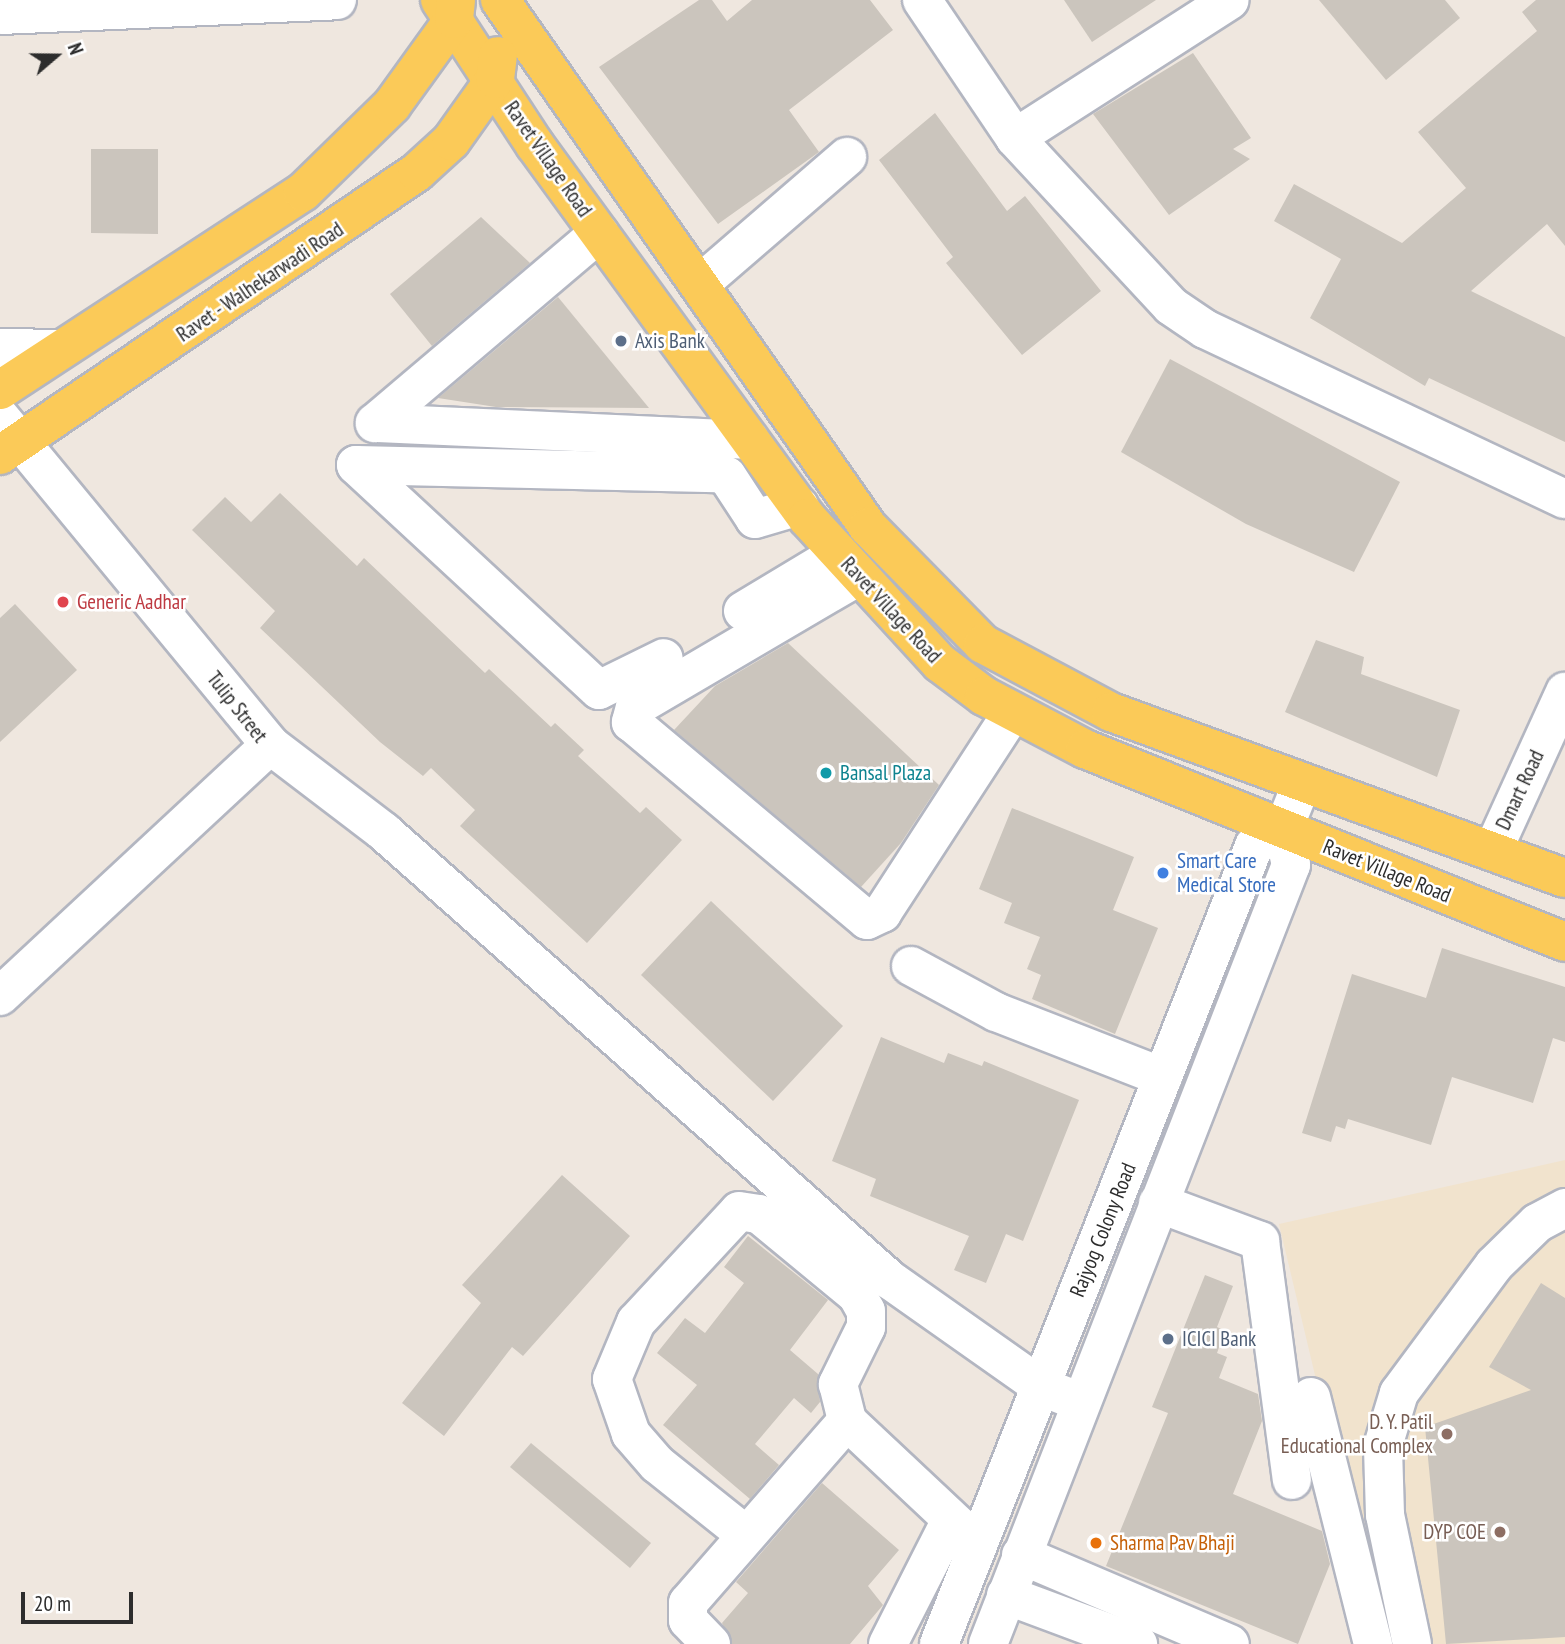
<!DOCTYPE html>
<style>
body{margin:0}
#map{position:relative;width:1565px;height:1644px;overflow:hidden;background:#efe7df;font-family:"PT Sans Narrow",sans-serif}
div>[style]{position:absolute}
.education>*{inset:0;background:#f1e3cd}
.building>*{inset:0;background:#cbc5bd}
.roads{filter:drop-shadow(2px 0 #b3b6c1) drop-shadow(-2px 0 #b3b6c1) drop-shadow(0 2px #b3b6c1) drop-shadow(0 -2px #b3b6c1)}
.minor>*{height:38px;margin:-19px;padding:0 19px;transform-origin:19px;border-radius:19px;background:#fff}
.major>*{height:38px;margin:-19px;padding:0 19px;transform-origin:19px;border-radius:19px;background:#fbca58}
.dots>*{width:19px;height:19px;translate:-50% -50%;box-sizing:border-box;border:4px solid #fff;border-radius:50%}
span{translate:-50% -50%;white-space:nowrap;text-align:center;line-height:1.15;-webkit-text-stroke:5px #fff;paint-order:stroke}
.street-label{font-size:21px;color:#2d2d2d}
.service-label{font-size:21px;color:#4e5e75}
.left{translate:0 -50%;text-align:left}
.health-label{font-size:21px;color:#be3a42}
.culture-label{font-size:21px;color:#0d838f}
.shop-label{font-size:21px;color:#366cbe}
.education-label{font-size:21px;color:#785e54}
.right{translate:-100% -50%;text-align:right}
.food-label{font-size:21px;color:#c56008}
.north{position:absolute;left:21px;top:21px;width:70px;height:70px;-webkit-text-stroke:5px #fff;paint-order:stroke;rotate:70deg;font-size:19px;font-weight:700;line-height:28px;text-align:center;color:#2d2d2d}
.north::after{content:'';display:block;margin:auto;width:24px;height:32px;background:#2d2d2d;clip-path:polygon(50% 0,100% 100%,50% 72%,0 100%)}
.scale{position:absolute;left:21px;top:1592px;width:112px;height:32px;box-sizing:border-box;border:4px solid #2d2d2d;border-top:0;padding-left:9px;font-size:21px;line-height:24px;white-space:nowrap;color:#2d2d2d;-webkit-text-stroke:5px #fff;paint-order:stroke}
</style>
<div id="map">
<div class="education">
<div style="clip-path:polygon(1565px 1160px,1565px 1644px,1379px 1644px,1279px 1224px)"></div>
</div>
<div class="building">
<div style="clip-path:polygon(699px 0,712px 0,727px 21px,752px 0,870px 0,893px 30px,789px 110px,819px 152px,718px 224px,599px 67px)"></div>
<div style="clip-path:polygon(1064px 0,1156px 0,1092px 42px)"></div>
<div style="clip-path:polygon(1319px 0,1445px 0,1460px 18px,1386px 80px)"></div>
<div style="clip-path:polygon(1536px 0,1565px 0,1565px 246px,1547px 224px,1471px 291px,1565px 337px,1565px 442px,1429px 378px,1425px 386px,1310px 318px,1341px 259px,1274px 221px,1294px 184px,1402px 243px,1466px 188px,1418px 132px,1537px 31px,1522px 12px)"></div>
<div style="clip-path:polygon(1193px 53px,1251px 138px,1233px 149px,1250px 159px,1169px 215px,1093px 114px)"></div>
<div style="clip-path:polygon(935px 113px,1007px 211px,1025px 196px,1101px 291px,1022px 355px,946px 263px,953px 257px,879px 160px)"></div>
<div style="clip-path:polygon(91px 149px,158px 149px,158px 234px,91px 233px)"></div>
<div style="clip-path:polygon(481px 217px,530px 263px,432px 346px,390px 294px)"></div>
<div style="clip-path:polygon(558px 297px,649px 408px,496px 407px,438px 398px)"></div>
<div style="clip-path:polygon(1170px 359px,1400px 482px,1354px 572px,1246px 524px,1121px 452px)"></div>
<div style="clip-path:polygon(280px 493px,357px 566px,364px 558px,485px 673px,489px 669px,551px 727px,555px 723px,584px 750px,578px 756px,640px 813px,646px 807px,682px 840px,587px 943px,460px 826px,475px 810px,431px 768px,423px 776px,380px 742px,260px 628px,275px 611px,192px 530px,225px 497px,251px 522px)"></div>
<div style="clip-path:polygon(15px 604px,77px 670px,0 742px,0 618px)"></div>
<div style="clip-path:polygon(1316px 640px,1364px 657px,1361px 674px,1460px 710px,1437px 777px,1285px 712px)"></div>
<div style="clip-path:polygon(788px 643px,939px 785px,901px 843px,861px 887px,674px 730px,715px 686px)"></div>
<div style="clip-path:polygon(1012px 808px,1134px 857px,1113px 910px,1158px 928px,1115px 1034px,1032px 999px,1041px 975px,1027px 969px,1040px 937px,1004px 923px,1012px 903px,979px 889px)"></div>
<div style="clip-path:polygon(711px 901px,843px 1026px,773px 1101px,641px 975px)"></div>
<div style="clip-path:polygon(1442px 948px,1565px 987px,1565px 1042px,1553px 1038px,1533px 1103px,1452px 1077px,1431px 1145px,1348px 1119px,1345px 1129px,1336px 1126px,1331px 1142px,1302px 1133px,1352px 974px,1426px 998px)"></div>
<div style="clip-path:polygon(881px 1037px,944px 1063px,948px 1053px,982px 1066px,984px 1061px,1079px 1100px,1023px 1241px,1006px 1234px,986px 1283px,954px 1270px,969px 1236px,870px 1196px,876px 1179px,832px 1161px)"></div>
<div style="clip-path:polygon(562px 1175px,630px 1236px,523px 1356px,512px 1347px,444px 1436px,402px 1403px,481px 1303px,462px 1285px)"></div>
<div style="clip-path:polygon(748px 1236px,828px 1300px,790px 1350px,818px 1374px,820px 1402px,811px 1413px,794px 1398px,755px 1444px,779px 1465px,750px 1499px,663px 1425px,697px 1385px,657px 1353px,685px 1318px,705px 1333px,744px 1283px,724px 1267px)"></div>
<div style="clip-path:polygon(1205px 1275px,1233px 1286px,1217px 1327px,1225px 1331px,1217px 1353px,1227px 1357px,1219px 1378px,1258px 1394px,1262px 1421px,1233px 1494px,1322px 1531px,1330px 1564px,1298px 1644px,1106px 1566px,1168px 1413px,1152px 1407px)"></div>
<div style="clip-path:polygon(1541px 1283px,1565px 1298px,1565px 1637px,1446px 1644px,1425px 1427px,1531px 1390px,1489px 1367px)"></div>
<div style="clip-path:polygon(531px 1443px,651px 1543px,630px 1568px,510px 1467px)"></div>
<div style="clip-path:polygon(822px 1483px,899px 1550px,868px 1586px,883px 1605px,850px 1644px,732px 1644px,722px 1623px,748px 1593px,736px 1582px)"></div>
</div>
<div class="roads">
<div class="minor">
<div style="left:922px;top:0;width:166px;rotate:56deg"></div>
<div style="left:1015px;top:138px;width:229px;rotate:47.1deg"></div>
<div style="left:1171px;top:306px;width:41px;rotate:34.1deg"></div>
<div style="left:1205px;top:329px;width:398px;rotate:25.3deg"></div>
<div style="left:0;top:15px;width:337px;rotate:-2.5deg"></div>
<div style="left:1015px;top:138px;width:255px;rotate:-32.7deg"></div>
<div style="left:599px;top:233px;width:294px;rotate:139.7deg"></div>
<div style="left:375px;top:423px;width:375px;rotate:2.6deg"></div>
<div style="left:701px;top:283px;width:193px;rotate:-40.8deg"></div>
<div style="left:0;top:348px;width:61px;rotate:0.9deg"></div>
<div style="left:0;top:417px;width:425px;rotate:50.5deg"></div>
<div style="left:270px;top:745px;width:143px;rotate:37.3deg"></div>
<div style="left:384px;top:832px;width:676px;rotate:41.52deg"></div>
<div style="left:890px;top:1280px;width:184px;rotate:35.2deg"></div>
<div style="left:1040px;top:1386px;width:43px;rotate:21.8deg"></div>
<div style="left:356px;top:465px;width:331px;rotate:42.8deg"></div>
<div style="left:599px;top:690px;width:72px;rotate:-26.2deg"></div>
<div style="left:356px;top:465px;width:361px;rotate:1.3deg"></div>
<div style="left:717px;top:473px;width:10px;rotate:17deg"></div>
<div style="left:727px;top:476px;width:51px;rotate:56.9deg"></div>
<div style="left:755px;top:519px;width:46px;rotate:-16.5deg"></div>
<div style="left:857px;top:577px;width:257px;rotate:149.6deg"></div>
<div style="left:635px;top:707px;width:16px;rotate:105deg"></div>
<div style="left:631px;top:722px;width:308px;rotate:40deg"></div>
<div style="left:867px;top:920px;width:17px;rotate:-25deg"></div>
<div style="left:882px;top:913px;width:239px;rotate:-57deg"></div>
<div style="left:743px;top:611px;width:111px;rotate:-31deg"></div>
<div style="left:1493px;top:850px;width:174px;rotate:-65.5deg"></div>
<div style="left:911px;top:966px;width:97px;rotate:28.4deg"></div>
<div style="left:996px;top:1012px;width:179px;rotate:21.3deg"></div>
<div style="left:0;top:996px;width:369px;rotate:-42.9deg"></div>
<div style="left:1158px;top:1203px;width:109px;rotate:20.4deg"></div>
<div style="left:1260px;top:1241px;width:241px;rotate:82.4deg"></div>
<div style="left:1311px;top:1397px;width:255px;rotate:75.9deg"></div>
<div style="left:746px;top:1535px;width:114px;rotate:-141.4deg"></div>
<div style="left:657px;top:1464px;width:40px;rotate:-131deg"></div>
<div style="left:631px;top:1434px;width:58px;rotate:-109.1deg"></div>
<div style="left:612px;top:1379px;width:62px;rotate:-67.2deg"></div>
<div style="left:636px;top:1322px;width:151px;rotate:-47.1deg"></div>
<div style="left:739px;top:1211px;width:20px;rotate:9deg"></div>
<div style="left:759px;top:1214px;width:127px;rotate:39.6deg"></div>
<div style="left:857px;top:1295px;width:18px;rotate:61deg"></div>
<div style="left:866px;top:1311px;width:16px;rotate:90deg"></div>
<div style="left:866px;top:1327px;width:64px;rotate:116.2deg"></div>
<div style="left:838px;top:1384px;width:38px;rotate:76deg"></div>
<div style="left:1021px;top:1555px;width:227px;rotate:23.1deg"></div>
<div style="left:1006px;top:1595px;width:141px;rotate:20.4deg"></div>
<div style="left:711px;top:1644px;width:33px;rotate:-134deg"></div>
<div style="left:688px;top:1620px;width:17px;rotate:-90deg"></div>
<div style="left:688px;top:1603px;width:242px;rotate:-48.9deg"></div>
<div style="left:847px;top:1421px;width:180px;rotate:43.2deg"></div>
<div style="left:888px;top:1644px;width:139px;rotate:-63.1deg"></div>
<div style="left:939px;top:1644px;width:858px;rotate:-68.46deg"></div>
<div style="left:1254px;top:846px;width:33px;rotate:-29deg"></div>
<div style="left:988px;top:1644px;width:836px;rotate:-68.75deg"></div>
<div style="left:1291px;top:865px;width:36px;rotate:-103deg"></div>
<div style="left:1283px;top:830px;width:51px;rotate:-68deg"></div>
<div style="left:1412px;top:1644px;width:132px;rotate:-101.8deg"></div>
<div style="left:1385px;top:1515px;width:69px;rotate:-91.7deg"></div>
<div style="left:1383px;top:1446px;width:55px;rotate:-73.2deg"></div>
<div style="left:1399px;top:1393px;width:159px;rotate:-53.4deg"></div>
<div style="left:1494px;top:1265px;width:60px;rotate:-44.3deg"></div>
<div style="left:1537px;top:1223px;width:32px;rotate:-28deg"></div>
</div>
<div class="major">
<div style="left:440px;top:0;width:173px;rotate:56.8deg"></div>
<div style="left:535px;top:145px;width:462px;rotate:53.9deg"></div>
<div style="left:807px;top:518px;width:197px;rotate:47.5deg"></div>
<div style="left:940px;top:663px;width:55px;rotate:36.9deg"></div>
<div style="left:984px;top:696px;width:114px;rotate:27.7deg"></div>
<div style="left:1085px;top:749px;width:517px;rotate:21.9deg"></div>
<div style="left:500px;top:0;width:643px;rotate:55.07deg"></div>
<div style="left:868px;top:527px;width:164px;rotate:45.5deg"></div>
<div style="left:983px;top:644px;width:145px;rotate:28deg"></div>
<div style="left:1111px;top:712px;width:483px;rotate:20.1deg"></div>
<div style="left:0;top:390px;width:362px;rotate:-33.2deg"></div>
<div style="left:303px;top:192px;width:124px;rotate:-44.3deg"></div>
<div style="left:392px;top:105px;width:106px;rotate:-54.2deg"></div>
<div style="left:454px;top:19px;width:19px;rotate:-84deg"></div>
<div style="left:0;top:455px;width:504px;rotate:-34.16deg"></div>
<div style="left:417px;top:172px;width:46px;rotate:-42.4deg"></div>
<div style="left:451px;top:141px;width:76px;rotate:-54.6deg"></div>
<div style="left:495px;top:79px;width:23px;rotate:-83deg"></div>
</div>
</div>
<div class="dots">
<div style="left:621px;top:341px;background:#5c6f8a"></div>
<div style="left:63px;top:602px;background:#e0444e"></div>
<div style="left:826px;top:773px;background:#0f9aa8"></div>
<div style="left:1163px;top:873px;background:#3f7fe0"></div>
<div style="left:1168px;top:1339px;background:#5c6f8a"></div>
<div style="left:1447px;top:1434px;background:#8d6e63"></div>
<div style="left:1500px;top:1532px;background:#8d6e63"></div>
<div style="left:1096px;top:1543px;background:#e8710a"></div>
</div>
<div class="street-label">
<span style="left:548px;top:159px;rotate:55deg">Ravet Village Road</span>
<span style="left:260px;top:282px;rotate:-34deg">Ravet - Walhekarwadi Road</span>
<span style="left:891px;top:610px;rotate:47deg">Ravet Village Road</span>
<span style="left:237px;top:707px;rotate:52deg">Tulip Street</span>
<span style="left:1520px;top:790px;rotate:-65deg">Dmart Road</span>
<span style="left:1387px;top:871px;rotate:22deg">Ravet Village Road</span>
<span style="left:1103px;top:1230px;rotate:-68deg">Rajyog Colony Road</span>
</div>
<div class="service-label">
<span class="left" style="left:635px;top:341px">Axis Bank</span>
<span class="left" style="left:1182px;top:1339px">ICICI Bank</span>
</div>
<div class="health-label">
<span class="left" style="left:77px;top:602px">Generic Aadhar</span>
</div>
<div class="culture-label">
<span class="left" style="left:840px;top:773px">Bansal Plaza</span>
</div>
<div class="shop-label">
<span class="left" style="left:1177px;top:873px">Smart Care<br>Medical Store</span>
</div>
<div class="education-label">
<span class="right" style="left:1433px;top:1434px">D. Y. Patil<br>Educational Complex</span>
<span class="right" style="left:1486px;top:1532px">DYP COE</span>
</div>
<div class="food-label">
<span class="left" style="left:1110px;top:1543px">Sharma Pav Bhaji</span>
</div>
<div class="north">N</div>
<div class="scale">20 m</div>
</div>
